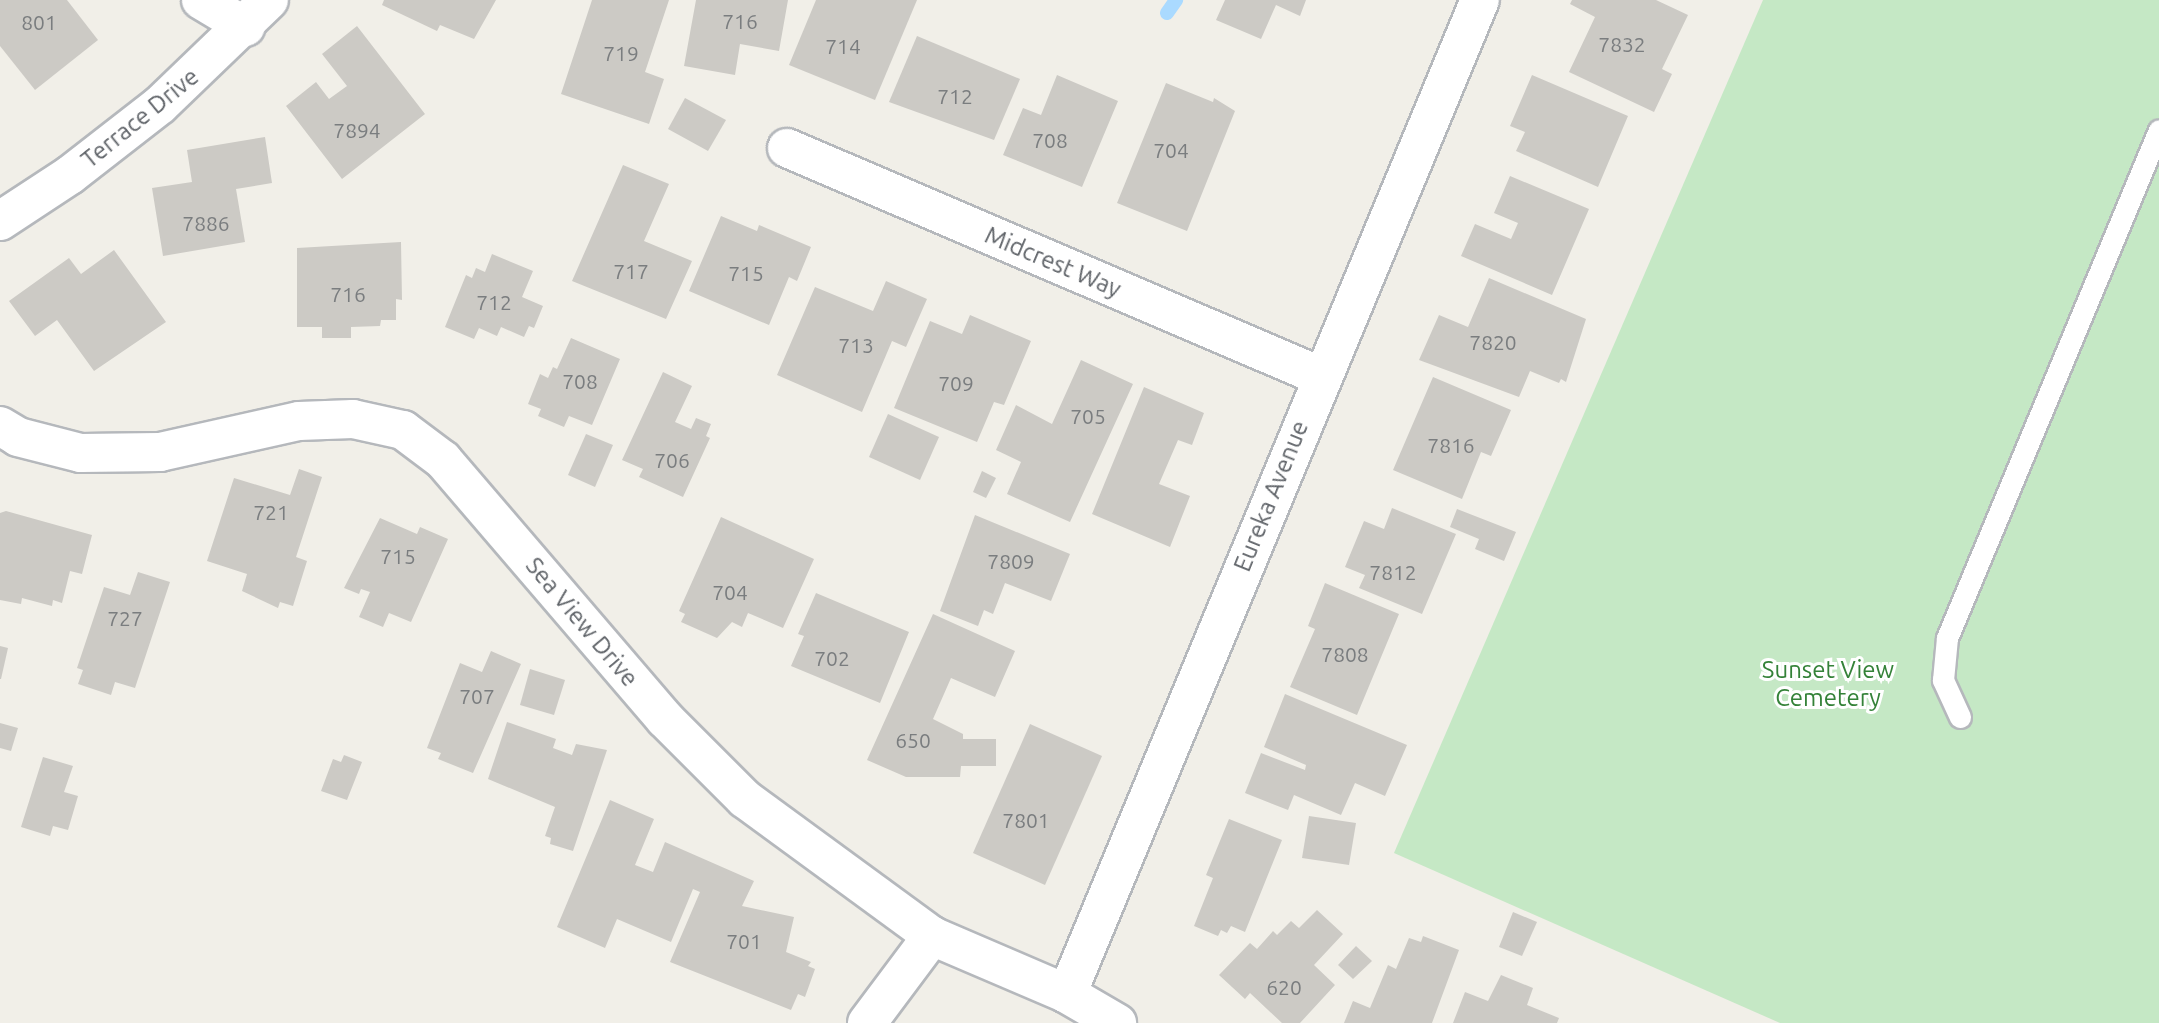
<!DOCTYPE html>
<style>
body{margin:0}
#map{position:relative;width:2159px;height:1023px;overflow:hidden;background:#f1efe8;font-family:Ubuntu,sans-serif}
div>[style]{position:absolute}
.green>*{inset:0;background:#c5e8c5}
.stream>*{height:14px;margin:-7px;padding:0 7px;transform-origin:7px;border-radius:7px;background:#aadaff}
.building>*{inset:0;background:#cccac5}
.roads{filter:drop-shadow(2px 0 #b5b8bc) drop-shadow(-2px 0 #b5b8bc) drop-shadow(0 2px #b5b8bc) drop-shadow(0 -2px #b5b8bc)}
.service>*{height:21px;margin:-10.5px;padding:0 10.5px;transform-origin:10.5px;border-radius:10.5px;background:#fff}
.minor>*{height:38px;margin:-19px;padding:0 19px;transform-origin:19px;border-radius:19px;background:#fff}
span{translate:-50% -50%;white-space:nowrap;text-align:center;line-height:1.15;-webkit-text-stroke:6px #fff;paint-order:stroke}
.number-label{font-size:21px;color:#7a7d7f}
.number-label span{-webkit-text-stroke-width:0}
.street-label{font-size:24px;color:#5f6368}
.park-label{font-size:24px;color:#348238}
</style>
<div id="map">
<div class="green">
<div style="clip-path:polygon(1763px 0,2159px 0,2159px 1023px,1780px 1023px,1394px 853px)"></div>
</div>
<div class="stream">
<div style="left:1167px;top:13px;width:16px;rotate:-55deg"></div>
</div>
<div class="building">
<div style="clip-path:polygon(0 0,67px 0,98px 40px,35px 90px,0 46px)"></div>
<div style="clip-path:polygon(384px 0,496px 0,474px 39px,440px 25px,437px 31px,382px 5px)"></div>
<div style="clip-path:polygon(592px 0,669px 0,645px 72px,664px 79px,649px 124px,561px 94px)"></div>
<div style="clip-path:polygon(696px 0,788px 0,779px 51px,740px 44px,735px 75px,684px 66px)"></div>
<div style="clip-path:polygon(816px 0,917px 0,875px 100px,789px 65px)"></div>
<div style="clip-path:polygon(1225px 0,1306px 0,1300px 16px,1276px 5px,1261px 39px,1216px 20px)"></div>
<div style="clip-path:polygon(1572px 0,1656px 0,1688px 15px,1662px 69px,1672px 74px,1654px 112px,1569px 72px,1595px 17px,1570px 4px)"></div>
<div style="clip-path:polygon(357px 26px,425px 114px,342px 179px,286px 106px,316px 82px,329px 99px,347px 86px,322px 54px)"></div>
<div style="clip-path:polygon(917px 36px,1020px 79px,994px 140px,889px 102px)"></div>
<div style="clip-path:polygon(1057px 75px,1118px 101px,1082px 187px,1003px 155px,1023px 108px,1041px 115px)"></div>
<div style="clip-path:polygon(1532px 75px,1628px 116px,1598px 187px,1516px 151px,1525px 132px,1510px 126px)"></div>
<div style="clip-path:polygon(1166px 83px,1213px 102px,1214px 98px,1235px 111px,1187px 231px,1117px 203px)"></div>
<div style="clip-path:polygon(685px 98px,726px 120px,708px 151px,668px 129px)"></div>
<div style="clip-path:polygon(265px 137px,272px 183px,236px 189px,245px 242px,163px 256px,152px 188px,192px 182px,187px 150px)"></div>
<div style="clip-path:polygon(623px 165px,669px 184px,644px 241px,692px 261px,666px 319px,572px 281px)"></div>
<div style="clip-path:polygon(1510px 176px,1589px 209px,1552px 295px,1461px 256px,1475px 224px,1511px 239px,1518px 223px,1494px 213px)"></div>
<div style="clip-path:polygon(721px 216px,757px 231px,759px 225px,811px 247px,797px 281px,789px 277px,769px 325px,689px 291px)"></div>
<div style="clip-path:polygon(401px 242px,402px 300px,396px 299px,396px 320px,381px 320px,380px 326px,351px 327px,351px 338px,322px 338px,322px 327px,297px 327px,297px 248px)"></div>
<div style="clip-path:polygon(114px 250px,166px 322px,94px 371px,57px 320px,35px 336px,9px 301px,69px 258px,81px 274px)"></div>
<div style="clip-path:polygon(492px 254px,533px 271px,522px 297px,543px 306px,534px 328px,529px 326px,524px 337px,501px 327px,497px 336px,479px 328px,474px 339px,445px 327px,466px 275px,472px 278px,476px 268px,485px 272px)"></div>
<div style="clip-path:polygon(1489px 278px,1586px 319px,1566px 382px,1561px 379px,1559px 383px,1530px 371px,1519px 397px,1419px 360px,1439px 315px,1468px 327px)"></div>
<div style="clip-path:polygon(886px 281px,927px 299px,906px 347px,892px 341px,862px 412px,777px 375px,815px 287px,873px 311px)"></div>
<div style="clip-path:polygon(970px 315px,1031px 341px,1004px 405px,994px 402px,977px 442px,894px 408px,930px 321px,962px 334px)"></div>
<div style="clip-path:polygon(571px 338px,620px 359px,592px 425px,569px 416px,564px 427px,538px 416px,541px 409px,528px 404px,540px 374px,548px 378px,553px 367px,557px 369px)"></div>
<div style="clip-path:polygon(1081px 360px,1133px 384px,1070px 522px,1007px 494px,1021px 462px,996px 450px,1016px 405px,1052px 424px)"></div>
<div style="clip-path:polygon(663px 372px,692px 386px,675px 422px,691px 429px,696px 418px,711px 424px,706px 436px,710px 438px,683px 497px,639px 477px,643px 469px,622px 460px)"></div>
<div style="clip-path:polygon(1433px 377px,1511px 410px,1491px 456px,1481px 452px,1462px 499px,1393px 470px)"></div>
<div style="clip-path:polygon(1144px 387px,1204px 413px,1192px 445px,1178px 440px,1159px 484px,1190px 496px,1170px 547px,1092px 514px)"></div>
<div style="clip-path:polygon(888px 414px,939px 437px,920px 480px,869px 457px)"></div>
<div style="clip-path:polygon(586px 434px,613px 445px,595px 487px,568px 475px)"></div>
<div style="clip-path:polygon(299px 469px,322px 477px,296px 557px,307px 561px,293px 606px,280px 602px,278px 608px,242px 591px,247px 574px,207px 561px,234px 478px,290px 495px)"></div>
<div style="clip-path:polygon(982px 471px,996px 478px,986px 498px,973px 492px)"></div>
<div style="clip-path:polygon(1392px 508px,1456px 534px,1422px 614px,1359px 588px,1365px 575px,1345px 567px,1364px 521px,1384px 529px)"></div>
<div style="clip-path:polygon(1457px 509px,1516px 532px,1504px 561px,1475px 549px,1479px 539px,1450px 527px)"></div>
<div style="clip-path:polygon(6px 511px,92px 535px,82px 574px,70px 571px,62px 603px,53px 600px,52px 606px,22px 598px,21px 604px,0 600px,0 513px)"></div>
<div style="clip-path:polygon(975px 515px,1070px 554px,1051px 601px,1005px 583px,993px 614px,984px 610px,978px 626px,940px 611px)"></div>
<div style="clip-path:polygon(721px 517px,814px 559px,783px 628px,748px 613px,742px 627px,732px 622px,717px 638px,681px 622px,685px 614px,679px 611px)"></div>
<div style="clip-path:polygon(380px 518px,417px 534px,420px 527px,448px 539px,411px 622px,389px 613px,383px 627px,359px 617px,370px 592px,361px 589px,359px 594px,344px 588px)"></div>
<div style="clip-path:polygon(138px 572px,170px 582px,135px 688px,115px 682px,111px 695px,78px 684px,83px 670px,77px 668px,104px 587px,130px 595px)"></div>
<div style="clip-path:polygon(1325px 583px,1399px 614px,1357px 715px,1290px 687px,1315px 629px,1308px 626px)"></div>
<div style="clip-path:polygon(816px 593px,909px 632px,880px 703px,791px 666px,804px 636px,798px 634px)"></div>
<div style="clip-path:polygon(933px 614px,1015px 651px,995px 697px,951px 678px,933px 719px,963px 734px,963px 739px,996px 739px,996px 766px,961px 766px,960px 777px,906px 777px,867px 760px)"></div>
<div style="clip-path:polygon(0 646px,8px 648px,1px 679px,0 679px)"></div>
<div style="clip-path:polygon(491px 651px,521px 664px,473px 773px,438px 759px,441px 753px,427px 748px,460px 663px,482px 672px)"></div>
<div style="clip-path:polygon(530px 669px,565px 680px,554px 715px,520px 705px)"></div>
<div style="clip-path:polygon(1285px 694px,1407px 745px,1385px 796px,1355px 783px,1341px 815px,1294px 795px,1288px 810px,1245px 793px,1261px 753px,1305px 770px,1306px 765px,1264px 747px)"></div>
<div style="clip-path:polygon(507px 722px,556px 739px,553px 748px,572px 755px,576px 744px,607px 750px,573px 851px,550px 844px,551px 838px,545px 836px,555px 807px,488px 779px)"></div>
<div style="clip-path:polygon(0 723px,18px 728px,11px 751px,0 748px)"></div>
<div style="clip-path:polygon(1030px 724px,1102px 756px,1045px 885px,973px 853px)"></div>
<div style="clip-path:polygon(344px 755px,362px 762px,347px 800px,321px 791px,333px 759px,341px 762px)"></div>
<div style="clip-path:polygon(43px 757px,73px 766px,64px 792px,78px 796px,68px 830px,53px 826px,50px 836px,21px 827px)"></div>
<div style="clip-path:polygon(610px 800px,654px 819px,635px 865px,653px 872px,665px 842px,754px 881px,742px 906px,794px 917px,786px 952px,811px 962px,808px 966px,815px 969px,805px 997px,798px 994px,791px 1010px,670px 962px,700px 892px,693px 889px,671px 942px,617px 919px,605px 948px,557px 927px)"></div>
<div style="clip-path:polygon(1309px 816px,1356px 823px,1349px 865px,1302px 858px)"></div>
<div style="clip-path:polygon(1229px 819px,1282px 840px,1245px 932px,1231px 926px,1227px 933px,1221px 930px,1218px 936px,1194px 926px,1213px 878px,1206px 875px)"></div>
<div style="clip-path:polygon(1317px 910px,1343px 934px,1314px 965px,1335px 985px,1300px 1023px,1282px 1023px,1250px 993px,1245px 999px,1219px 975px,1250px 943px,1257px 949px,1273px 931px,1277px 935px,1291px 921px,1299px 928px)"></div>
<div style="clip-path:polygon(1513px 912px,1537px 922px,1522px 956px,1499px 947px)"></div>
<div style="clip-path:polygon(1423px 936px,1459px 950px,1432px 1023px,1344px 1023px,1353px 1001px,1370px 1008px,1388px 965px,1396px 969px,1409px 938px,1421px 942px)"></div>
<div style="clip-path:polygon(1356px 946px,1372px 961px,1353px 979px,1338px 965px)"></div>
<div style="clip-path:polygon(1501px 975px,1533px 988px,1527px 1005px,1559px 1018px,1557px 1023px,1453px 1023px,1465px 992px,1488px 1001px)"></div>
</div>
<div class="roads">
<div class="service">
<div style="left:1960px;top:717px;width:41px;rotate:-114.7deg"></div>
<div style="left:1943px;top:680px;width:42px;rotate:-84.6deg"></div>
<div style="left:1947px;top:638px;width:550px;rotate:-67.35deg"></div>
</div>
<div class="minor">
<div style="left:201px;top:0;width:52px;rotate:31deg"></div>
<div style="left:787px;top:148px;width:580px;rotate:23.16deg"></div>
<div style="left:0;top:221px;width:84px;rotate:-33.3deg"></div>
<div style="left:70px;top:175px;width:114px;rotate:-37.9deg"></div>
<div style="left:160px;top:105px;width:151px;rotate:-43.9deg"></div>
<div style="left:0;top:426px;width:21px;rotate:31deg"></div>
<div style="left:18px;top:437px;width:65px;rotate:14.3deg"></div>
<div style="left:81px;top:453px;width:79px;rotate:-0.7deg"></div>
<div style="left:160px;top:452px;width:142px;rotate:-12.6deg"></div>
<div style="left:299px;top:421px;width:54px;rotate:-2.1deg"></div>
<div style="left:353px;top:419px;width:51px;rotate:12.4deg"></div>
<div style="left:403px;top:430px;width:50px;rotate:36.9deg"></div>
<div style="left:443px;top:460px;width:341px;rotate:49.4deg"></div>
<div style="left:665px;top:719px;width:113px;rotate:45deg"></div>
<div style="left:745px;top:799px;width:232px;rotate:36.2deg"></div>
<div style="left:932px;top:936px;width:147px;rotate:23.2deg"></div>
<div style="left:1067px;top:994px;width:58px;rotate:30.1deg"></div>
<div style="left:1067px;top:994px;width:1076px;rotate:-67.44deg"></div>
<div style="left:867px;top:1023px;width:109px;rotate:-53.2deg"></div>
</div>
</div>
<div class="number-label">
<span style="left:740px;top:21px">716</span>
<span style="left:39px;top:22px">801</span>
<span style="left:1622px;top:44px">7832</span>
<span style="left:843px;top:46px">714</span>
<span style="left:621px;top:53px">719</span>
<span style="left:955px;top:96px">712</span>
<span style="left:357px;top:130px">7894</span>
<span style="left:1050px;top:140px">708</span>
<span style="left:1171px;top:150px">704</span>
<span style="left:206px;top:223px">7886</span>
<span style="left:631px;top:271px">717</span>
<span style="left:746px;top:273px">715</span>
<span style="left:348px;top:294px">716</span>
<span style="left:494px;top:302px">712</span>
<span style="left:1493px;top:342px">7820</span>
<span style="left:856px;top:345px">713</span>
<span style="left:580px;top:381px">708</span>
<span style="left:956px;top:383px">709</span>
<span style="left:1088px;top:416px">705</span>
<span style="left:1451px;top:445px">7816</span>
<span style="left:672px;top:460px">706</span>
<span style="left:271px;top:512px">721</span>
<span style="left:398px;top:556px">715</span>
<span style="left:1011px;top:561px">7809</span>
<span style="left:1393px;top:572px">7812</span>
<span style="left:730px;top:592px">704</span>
<span style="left:125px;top:618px">727</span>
<span style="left:1345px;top:654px">7808</span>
<span style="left:832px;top:658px">702</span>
<span style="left:477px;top:696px">707</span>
<span style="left:913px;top:740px">650</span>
<span style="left:1026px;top:820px">7801</span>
<span style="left:744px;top:941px">701</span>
<span style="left:1284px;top:987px">620</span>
</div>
<div class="street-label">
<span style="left:140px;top:118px;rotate:-39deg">Terrace Drive</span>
<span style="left:1053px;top:262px;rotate:23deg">Midcrest Way</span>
<span style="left:1271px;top:496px;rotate:-68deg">Eureka Avenue</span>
<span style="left:582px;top:622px;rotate:50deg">Sea View Drive</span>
</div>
<div class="park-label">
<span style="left:1828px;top:684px">Sunset View<br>Cemetery</span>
</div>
</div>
